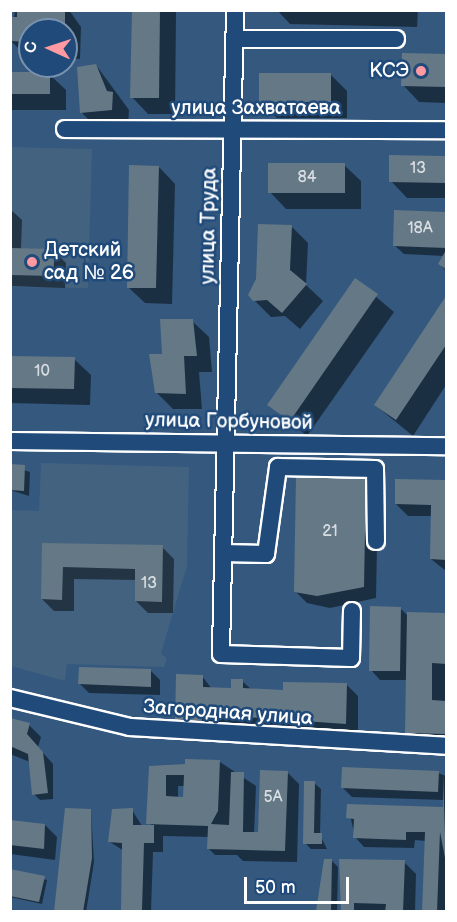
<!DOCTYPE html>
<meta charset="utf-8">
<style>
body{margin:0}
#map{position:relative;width:457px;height:922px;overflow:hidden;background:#34587e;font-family:"Balsamiq Sans",sans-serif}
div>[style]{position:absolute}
.built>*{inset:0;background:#436280}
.shadow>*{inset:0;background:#0007}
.building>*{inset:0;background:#657886}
.roads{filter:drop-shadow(2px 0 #fff) drop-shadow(-2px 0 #fff) drop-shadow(0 2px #fff) drop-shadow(0 -2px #fff)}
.minor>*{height:16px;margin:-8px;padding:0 8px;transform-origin:8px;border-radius:8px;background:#1f4a7a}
.dots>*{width:16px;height:16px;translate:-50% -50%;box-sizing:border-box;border:3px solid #1f4a7a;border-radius:50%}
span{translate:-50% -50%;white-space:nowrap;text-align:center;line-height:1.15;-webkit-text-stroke:5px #1f4a7a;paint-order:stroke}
.number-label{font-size:16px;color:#d8dde1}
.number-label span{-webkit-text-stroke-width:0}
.poi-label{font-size:20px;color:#fff}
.right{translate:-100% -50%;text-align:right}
.left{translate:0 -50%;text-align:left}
.street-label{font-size:20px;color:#fff}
.frame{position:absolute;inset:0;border:12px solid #fff;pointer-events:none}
.north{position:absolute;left:18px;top:18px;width:60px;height:60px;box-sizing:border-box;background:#1f4a7a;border:2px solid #7992af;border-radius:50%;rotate:273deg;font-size:16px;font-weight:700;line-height:24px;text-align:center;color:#fff}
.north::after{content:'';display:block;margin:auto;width:21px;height:27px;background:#ff9aa2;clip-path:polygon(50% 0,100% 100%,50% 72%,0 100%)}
.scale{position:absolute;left:244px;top:877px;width:105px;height:27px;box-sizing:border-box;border:3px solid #fff;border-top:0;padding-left:8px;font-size:18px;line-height:21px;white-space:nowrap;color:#fff;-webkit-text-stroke:4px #1f4a7a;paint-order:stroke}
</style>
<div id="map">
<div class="built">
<div style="clip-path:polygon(11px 147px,92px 149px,88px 288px,11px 287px)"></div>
<div style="clip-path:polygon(41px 463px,189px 467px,187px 566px,161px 653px,167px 659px,164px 667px,67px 664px,65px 681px,11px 666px,10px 510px,39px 511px)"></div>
</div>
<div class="shadow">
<div style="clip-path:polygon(15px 10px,69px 10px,81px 27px,80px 59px,66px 58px,66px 30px,30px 30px,27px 57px,11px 41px)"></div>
<div style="clip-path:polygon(133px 10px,176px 10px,175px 114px,148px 114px,132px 97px)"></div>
<div style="clip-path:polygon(277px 10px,418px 10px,417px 27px,290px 24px)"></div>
<div style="clip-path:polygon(403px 54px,446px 55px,446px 103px,419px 102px,403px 85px)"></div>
<div style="clip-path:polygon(96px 65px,129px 110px,128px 126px,98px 129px,82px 113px)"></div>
<div style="clip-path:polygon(10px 73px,49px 74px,66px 90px,66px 110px,12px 110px)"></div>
<div style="clip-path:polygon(331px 75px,347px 91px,347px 118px,277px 118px,260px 101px)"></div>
<div style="clip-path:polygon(391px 156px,446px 157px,446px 198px,407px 198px,391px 181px)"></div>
<div style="clip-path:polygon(344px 165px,361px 181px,361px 209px,286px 209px,270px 192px)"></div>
<div style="clip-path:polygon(159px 167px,175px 184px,172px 304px,145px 303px,128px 287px)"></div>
<div style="clip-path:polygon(10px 209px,22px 220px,21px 249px,54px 251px,66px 263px,65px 288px,10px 286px)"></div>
<div style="clip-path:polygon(396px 212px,446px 214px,446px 271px,440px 264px,445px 256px,404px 254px,394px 245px)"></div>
<div style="clip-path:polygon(292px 227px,308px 243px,306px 285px,323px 301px,300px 329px,285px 316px,271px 317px,254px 300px)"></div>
<div style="clip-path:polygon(356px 280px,394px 312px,307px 436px,269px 404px)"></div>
<div style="clip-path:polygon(446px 299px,446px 385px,413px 436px,375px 405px)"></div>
<div style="clip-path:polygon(192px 321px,209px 337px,212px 372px,199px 372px,202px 409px,173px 409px,157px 393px,164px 356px)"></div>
<div style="clip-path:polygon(10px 357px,74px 359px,91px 375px,90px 405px,10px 403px)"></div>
<div style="clip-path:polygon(10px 466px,30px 472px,29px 496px,10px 490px)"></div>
<div style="clip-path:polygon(366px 479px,378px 491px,376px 598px,330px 608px,307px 603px,295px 591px)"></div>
<div style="clip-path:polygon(397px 481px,446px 482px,446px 571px,431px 559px,432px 516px,408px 516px,396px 504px)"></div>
<div style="clip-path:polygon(43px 544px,162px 547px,174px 559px,173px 613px,148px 613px,136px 601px,137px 580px,74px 579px,74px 611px,54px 611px,42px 599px)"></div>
<div style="clip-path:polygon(400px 608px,408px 616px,446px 614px,446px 748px,418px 745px,406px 733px,407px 680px,380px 680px,371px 670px)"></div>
<div style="clip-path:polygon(151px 671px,160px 680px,160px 695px,89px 693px,80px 684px)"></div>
<div style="clip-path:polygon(202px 676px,212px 689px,232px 689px,242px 681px,252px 690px,284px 691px,346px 684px,358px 696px,358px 736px,296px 735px,286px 725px,211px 722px,211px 731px,177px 721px)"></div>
<div style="clip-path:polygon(10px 719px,29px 725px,41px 737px,38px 747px,53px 764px,53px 799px,40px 800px,34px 794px,30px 762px,10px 754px)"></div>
<div style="clip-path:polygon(evenodd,220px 762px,256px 786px,254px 834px,259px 834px,287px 772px,299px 784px,297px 862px,243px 861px,237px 855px,215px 855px,209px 849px,210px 837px,163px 836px,163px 852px,153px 852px,151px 912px,125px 912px,124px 851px,110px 842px,132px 810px,142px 826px,151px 827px,150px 767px,220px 762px,178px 786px,185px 786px,185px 799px,178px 798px,178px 786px)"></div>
<div style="clip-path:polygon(438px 773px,446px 776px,446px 912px,424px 912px,426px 841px,415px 840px,414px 848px,364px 847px,355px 837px,348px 806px,444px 809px,444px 800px,352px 797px,342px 787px)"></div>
<div style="clip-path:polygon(314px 783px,321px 789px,320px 835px,327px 849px,311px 849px,305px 843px)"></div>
<div style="clip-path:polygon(91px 811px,94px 862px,86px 912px,55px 912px)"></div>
<div style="clip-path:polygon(10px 821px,45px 825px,57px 837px,55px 860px,10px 854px)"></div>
<div style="clip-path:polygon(341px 860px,404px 862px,416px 874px,415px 912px,344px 912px)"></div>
<div style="clip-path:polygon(332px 861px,338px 867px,337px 912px,318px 912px)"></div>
<div style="clip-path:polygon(10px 870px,47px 880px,42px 904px,10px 897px)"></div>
</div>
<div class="building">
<div style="clip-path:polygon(17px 10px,65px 10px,65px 30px,30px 30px,30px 42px,10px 41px,10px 17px,17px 17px)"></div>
<div style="clip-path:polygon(132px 10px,160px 10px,159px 98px,130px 98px)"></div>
<div style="clip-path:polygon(402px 53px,446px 54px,446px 87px,401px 86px)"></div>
<div style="clip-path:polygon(96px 64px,107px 91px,113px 92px,112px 110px,80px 113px,77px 67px)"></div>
<div style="clip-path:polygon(10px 72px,50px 72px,50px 94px,10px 94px)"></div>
<div style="clip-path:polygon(259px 73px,331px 73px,331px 102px,259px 102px)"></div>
<div style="clip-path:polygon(389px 155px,446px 156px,446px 183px,389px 182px)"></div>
<div style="clip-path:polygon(268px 163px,345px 163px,345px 193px,268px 193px)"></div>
<div style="clip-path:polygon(129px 165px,159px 166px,156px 288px,127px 288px)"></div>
<div style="clip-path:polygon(394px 210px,446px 212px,446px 248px,393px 246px)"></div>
<div style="clip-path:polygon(258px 224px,292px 225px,290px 270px,307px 284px,282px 313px,267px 300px,253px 301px,248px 295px,256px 279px)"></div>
<div style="clip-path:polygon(10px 248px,55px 249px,53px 276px,10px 275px)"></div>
<div style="clip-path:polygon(446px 250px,446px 269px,438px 264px)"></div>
<div style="clip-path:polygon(355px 278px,378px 294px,290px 421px,267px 405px)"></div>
<div style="clip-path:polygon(446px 296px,446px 345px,396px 420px,374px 405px)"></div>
<div style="clip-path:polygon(160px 319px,193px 319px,197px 356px,184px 356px,186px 394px,155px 393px,149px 354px,162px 354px)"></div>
<div style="clip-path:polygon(10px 356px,75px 357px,74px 389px,10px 388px)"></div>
<div style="clip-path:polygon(10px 464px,25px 465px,24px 491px,10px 490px)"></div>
<div style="clip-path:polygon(296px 476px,366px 477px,364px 587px,317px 596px,294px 592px)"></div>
<div style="clip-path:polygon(395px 479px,446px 480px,446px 560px,430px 559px,431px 505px,395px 504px)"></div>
<div style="clip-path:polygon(42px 543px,163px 545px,162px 602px,135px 601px,135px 569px,63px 567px,62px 600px,41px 599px)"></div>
<div style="clip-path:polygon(370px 606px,401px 607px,400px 671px,369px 671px)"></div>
<div style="clip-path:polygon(407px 612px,446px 613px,446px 664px,432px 663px,432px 700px,446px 701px,446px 734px,405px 733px)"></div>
<div style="clip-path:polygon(79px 667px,151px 669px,151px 687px,78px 684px)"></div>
<div style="clip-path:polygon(176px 674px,203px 675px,203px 687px,231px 688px,231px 679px,243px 679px,243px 688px,283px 690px,283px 682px,347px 683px,346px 724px,202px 714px,202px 722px,175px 722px)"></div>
<div style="clip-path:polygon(10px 718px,30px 723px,27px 734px,43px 752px,48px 793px,32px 795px,28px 754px,10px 746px)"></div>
<div style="clip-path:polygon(evenodd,185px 759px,220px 760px,218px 811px,211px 824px,229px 825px,231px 772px,244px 772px,243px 832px,258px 832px,260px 770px,288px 771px,285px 851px,207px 849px,208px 826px,146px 824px,149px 766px,185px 764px,185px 759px,166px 775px,184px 775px,183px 797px,166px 796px,166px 775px)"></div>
<div style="clip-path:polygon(342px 767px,439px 771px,438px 792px,341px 788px)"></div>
<div style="clip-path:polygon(443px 774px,446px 863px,440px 832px,437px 912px,422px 912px,425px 832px,406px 832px,406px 840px,353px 838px,354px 819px,346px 818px,347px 804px,443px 807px)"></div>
<div style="clip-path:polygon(304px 781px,315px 781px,314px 833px,322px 833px,322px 844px,303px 844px)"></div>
<div style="clip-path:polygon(65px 808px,91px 809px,92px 858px,83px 912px,54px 912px)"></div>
<div style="clip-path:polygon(133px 808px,133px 825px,154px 825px,154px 843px,144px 843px,142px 910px,121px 910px,122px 843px,108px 842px,112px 809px)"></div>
<div style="clip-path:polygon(10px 820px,45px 824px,44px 849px,10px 845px)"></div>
<div style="clip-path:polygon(324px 859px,332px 859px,331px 912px,316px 911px)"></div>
<div style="clip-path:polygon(339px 859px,405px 860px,403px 912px,385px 912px,386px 904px,354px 903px,354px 912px,341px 912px)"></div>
<div style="clip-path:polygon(10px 869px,45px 876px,39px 902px,10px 896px)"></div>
</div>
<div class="roads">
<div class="minor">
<div style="left:235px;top:10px;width:644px;rotate:91.25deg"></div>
<div style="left:221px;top:654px;width:130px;rotate:1.8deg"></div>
<div style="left:351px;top:658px;width:47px;rotate:-88.8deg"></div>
<div style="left:234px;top:39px;width:162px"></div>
<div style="left:65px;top:129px;width:381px;rotate:0.2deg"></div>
<div style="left:10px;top:441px;width:436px;rotate:0.7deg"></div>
<div style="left:223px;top:553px;width:43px;rotate:1.3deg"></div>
<div style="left:266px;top:554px;width:88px;rotate:-82.1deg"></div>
<div style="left:278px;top:467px;width:97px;rotate:1.2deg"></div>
<div style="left:375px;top:469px;width:72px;rotate:89.2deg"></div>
<div style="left:10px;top:698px;width:123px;rotate:13.6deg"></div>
<div style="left:130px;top:727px;width:317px;rotate:3.4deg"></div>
</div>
</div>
<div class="dots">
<div style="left:421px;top:71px;background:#ff9aa2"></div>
<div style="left:32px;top:262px;background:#ff9aa2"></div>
</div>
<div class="number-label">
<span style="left:418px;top:169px">13</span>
<span style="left:307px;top:178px">84</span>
<span style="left:420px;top:229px">18А</span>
<span style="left:42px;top:372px">10</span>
<span style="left:330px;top:532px">21</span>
<span style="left:149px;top:584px">13</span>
<span style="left:273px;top:798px">5А</span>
</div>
<div class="poi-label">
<span class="right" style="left:409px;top:71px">КСЭ</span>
<span class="left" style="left:44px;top:262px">Детский<br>сад № 26</span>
</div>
<div class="street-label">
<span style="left:256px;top:108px">улица Захватаева</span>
<span style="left:209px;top:226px;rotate:-89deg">улица Труда</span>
<span style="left:229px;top:422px;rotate:1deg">улица Горбуновой</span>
<span style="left:228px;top:713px;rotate:4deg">Загородная улица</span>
</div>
<div class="frame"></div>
<div class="north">С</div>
<div class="scale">50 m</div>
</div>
